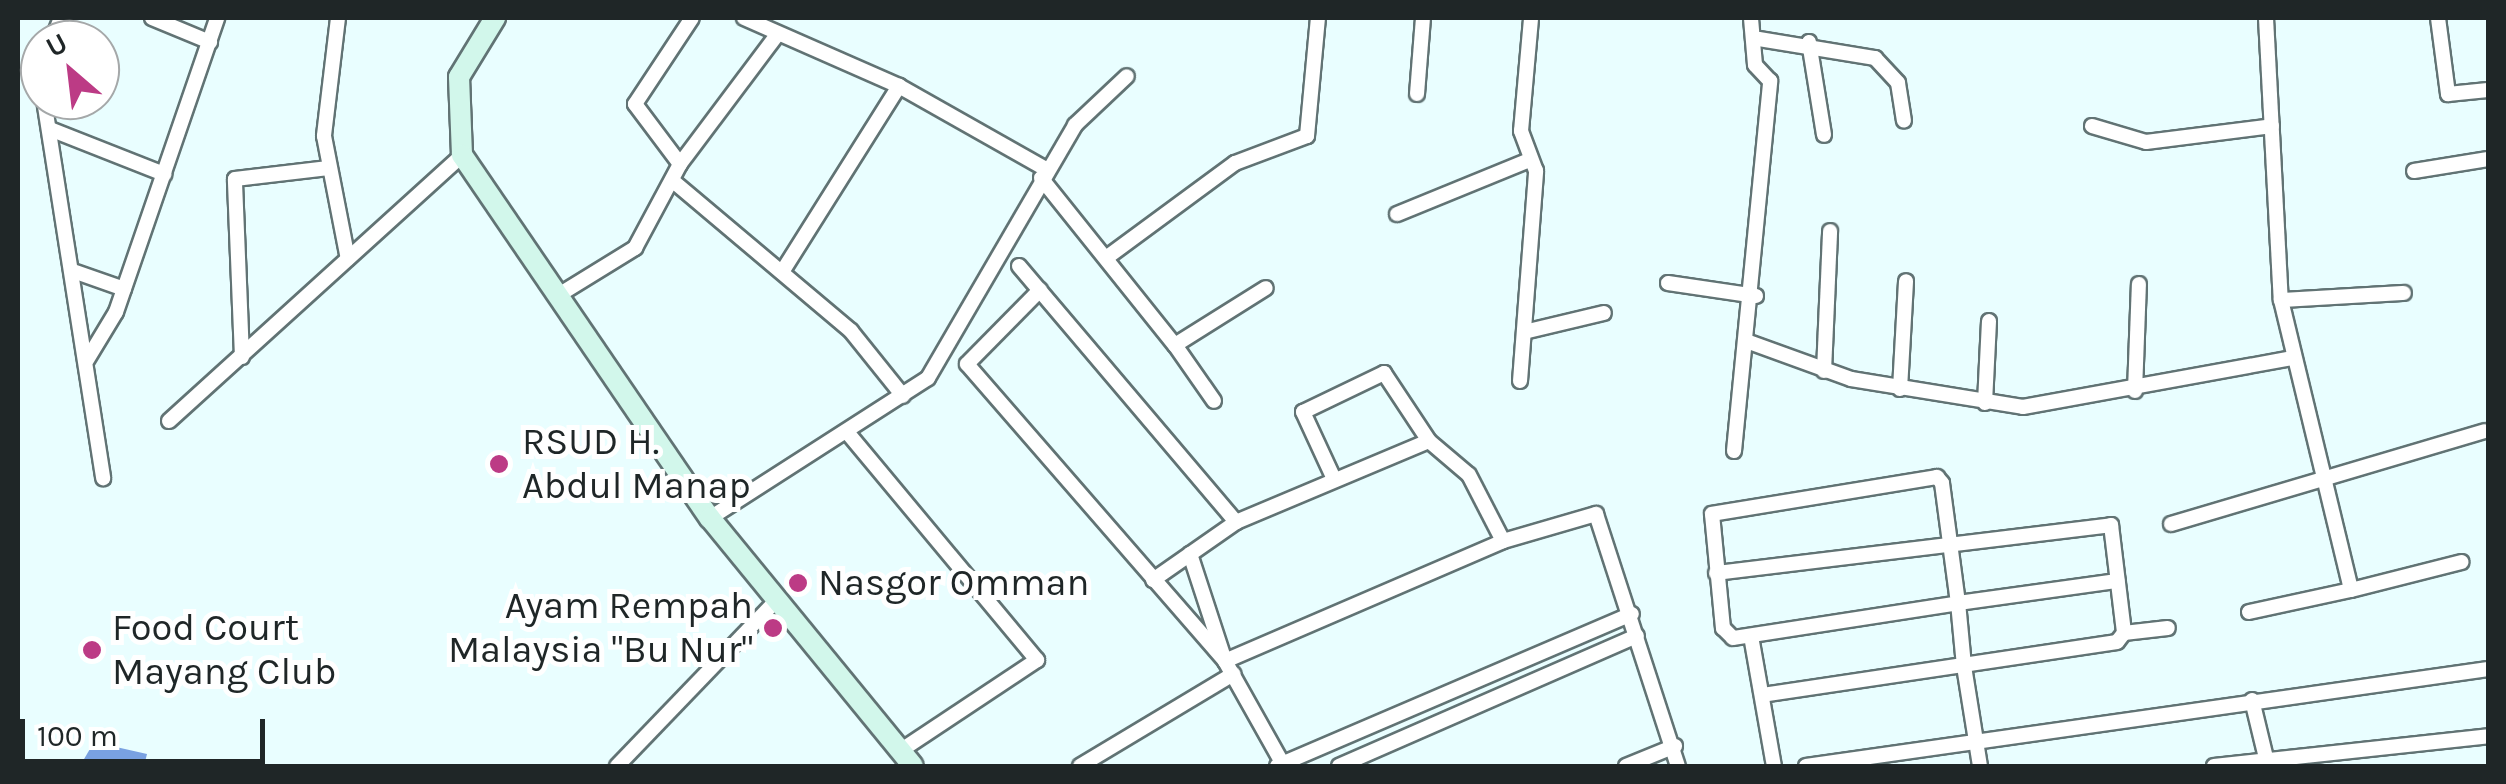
<!DOCTYPE html>
<style>
body{margin:0}
#map{position:relative;width:2506px;height:784px;overflow:hidden;background:#e9feff;font-family:Karla,sans-serif}
div>[style]{position:absolute}
.water>*{inset:0;background:#79a1e1}
.roads{filter:drop-shadow(2px 0 #617374) drop-shadow(-2px 0 #617374) drop-shadow(0 2px #617374) drop-shadow(0 -2px #617374)}
.street>*{height:14px;margin:-7px;padding:0 7px;transform-origin:7px;border-radius:7px;background:#fff}
.secondary>*{height:20px;margin:-10px;padding:0 10px;transform-origin:10px;border-radius:10px;background:#d2f7eb}
.dots>*{width:28px;height:28px;translate:-50% -50%;box-sizing:border-box;border:5px solid #fff;border-radius:50%}
span{translate:-50% -50%;white-space:nowrap;text-align:center;line-height:1.15;-webkit-text-stroke:10px #fff;paint-order:stroke}
.poi-label{font-size:38px;color:#1f2627}
.left{translate:0 -50%;text-align:left}
.right{translate:-100% -50%;text-align:right}
.frame{position:absolute;inset:0;border:20px solid #1f2627;pointer-events:none}
.north{position:absolute;left:20px;top:20px;width:100px;height:100px;box-sizing:border-box;background:#fff;border:2px solid #a5a8a9;border-radius:50%;rotate:332deg;font-size:28px;font-weight:700;line-height:40px;text-align:center;color:#1f2627}
.north::after{content:'';display:block;margin:auto;width:35px;height:45px;background:#bc3b85;clip-path:polygon(50% 0,100% 100%,50% 72%,0 100%)}
.scale{position:absolute;left:20px;top:719px;width:245px;height:45px;box-sizing:border-box;border:5px solid #1f2627;border-top:0;padding-left:12px;font-size:30px;line-height:35px;white-space:nowrap;color:#1f2627;-webkit-text-stroke:8px #fff;paint-order:stroke}
</style>
<div id="map">
<div class="water">
<div style="clip-path:polygon(94px 742px,147px 754px,144px 766px,80px 766px)"></div>
</div>
<div class="roads">
<div class="street">
<div style="left:152px;top:18px;width:63px;rotate:22.5deg"></div>
<div style="left:338px;top:18px;width:119px;rotate:96.8deg"></div>
<div style="left:324px;top:136px;width:125px;rotate:79deg"></div>
<div style="left:744px;top:18px;width:169px;rotate:23.7deg"></div>
<div style="left:899px;top:86px;width:169px;rotate:29.5deg"></div>
<div style="left:2266px;top:18px;width:282px;rotate:87deg"></div>
<div style="left:2281px;top:300px;width:298px;rotate:76.4deg"></div>
<div style="left:2351px;top:590px;width:114px;rotate:-14.2deg"></div>
<div style="left:2438px;top:18px;width:77px;rotate:82.5deg"></div>
<div style="left:2448px;top:94px;width:40px;rotate:-5.7deg"></div>
<div style="left:1759px;top:39px;width:118px;rotate:9.3deg"></div>
<div style="left:1875px;top:58px;width:34px;rotate:47deg"></div>
<div style="left:1898px;top:83px;width:38px;rotate:81deg"></div>
<div style="left:52px;top:40px;width:24px;rotate:-68deg"></div>
<div style="left:1809px;top:42px;width:94px;rotate:80.8deg"></div>
<div style="left:40px;top:68px;width:11px;rotate:90deg"></div>
<div style="left:1417px;top:94px;width:76px;rotate:-85.5deg"></div>
<div style="left:44px;top:100px;width:383px;rotate:81.1deg"></div>
<div style="left:2092px;top:126px;width:56px;rotate:16.5deg"></div>
<div style="left:2146px;top:142px;width:127px;rotate:-7.2deg"></div>
<div style="left:50px;top:129px;width:123px;rotate:21.5deg"></div>
<div style="left:680px;top:164px;width:75px;rotate:-126.9deg"></div>
<div style="left:635px;top:104px;width:103px;rotate:-56.5deg"></div>
<div style="left:2414px;top:171px;width:75px;rotate:-9.2deg"></div>
<div style="left:1041px;top:178px;width:214px;rotate:51.3deg"></div>
<div style="left:1175px;top:345px;width:107px;rotate:-32.1deg"></div>
<div style="left:673px;top:181px;width:233px;rotate:40.1deg"></div>
<div style="left:851px;top:331px;width:83px;rotate:51.3deg"></div>
<div style="left:1397px;top:214px;width:140px;rotate:-22.2deg"></div>
<div style="left:1106px;top:258px;width:160px;rotate:-36.4deg"></div>
<div style="left:1235px;top:163px;width:77px;rotate:-20.6deg"></div>
<div style="left:1307px;top:136px;width:119px;rotate:-84.7deg"></div>
<div style="left:1019px;top:266px;width:336px;rotate:49.7deg"></div>
<div style="left:73px;top:271px;width:54px;rotate:19.4deg"></div>
<div style="left:782px;top:272px;width:220px;rotate:-57.8deg"></div>
<div style="left:1668px;top:283px;width:89px;rotate:8.4deg"></div>
<div style="left:1040px;top:290px;width:104px;rotate:134.6deg"></div>
<div style="left:967px;top:364px;width:393px;rotate:49deg"></div>
<div style="left:1225px;top:661px;width:120px;rotate:60.7deg"></div>
<div style="left:557px;top:296px;width:92px;rotate:-31.6deg"></div>
<div style="left:635px;top:248px;width:95px;rotate:-61.8deg"></div>
<div style="left:680px;top:164px;width:160px;rotate:-53.1deg"></div>
<div style="left:2281px;top:300px;width:123px;rotate:-3.3deg"></div>
<div style="left:1524px;top:332px;width:82px;rotate:-13.4deg"></div>
<div style="left:1749px;top:342px;width:109px;rotate:19.9deg"></div>
<div style="left:1851px;top:379px;width:174px;rotate:9.2deg"></div>
<div style="left:2023px;top:407px;width:273px;rotate:-10.3deg"></div>
<div style="left:1175px;top:345px;width:68px;rotate:55.1deg"></div>
<div style="left:242px;top:357px;width:178px;rotate:-92.3deg"></div>
<div style="left:235px;top:179px;width:94px;rotate:-6.7deg"></div>
<div style="left:87px;top:360px;width:56px;rotate:-58.9deg"></div>
<div style="left:116px;top:312px;width:311px;rotate:-71deg"></div>
<div style="left:1824px;top:371px;width:140px;rotate:-87.5deg"></div>
<div style="left:1520px;top:381px;width:211px;rotate:-85.6deg"></div>
<div style="left:1536px;top:171px;width:43px;rotate:-110.6deg"></div>
<div style="left:1521px;top:131px;width:113px;rotate:-84.9deg"></div>
<div style="left:1900px;top:389px;width:108px;rotate:-86.8deg"></div>
<div style="left:2135px;top:391px;width:107px;rotate:-87.9deg"></div>
<div style="left:1985px;top:403px;width:82px;rotate:-87.2deg"></div>
<div style="left:169px;top:421px;width:396px;rotate:-42.2deg"></div>
<div style="left:847px;top:432px;width:297px;rotate:50.2deg"></div>
<div style="left:1037px;top:660px;width:164px;rotate:146.4deg"></div>
<div style="left:1734px;top:451px;width:372px;rotate:-84.4deg"></div>
<div style="left:1770px;top:81px;width:22px;rotate:-133deg"></div>
<div style="left:1755px;top:65px;width:47px;rotate:-94.9deg"></div>
<div style="left:1334px;top:479px;width:74px;rotate:-114.8deg"></div>
<div style="left:1303px;top:412px;width:90px;rotate:-25.7deg"></div>
<div style="left:1384px;top:373px;width:82px;rotate:56.5deg"></div>
<div style="left:1429px;top:441px;width:52px;rotate:40.4deg"></div>
<div style="left:1469px;top:475px;width:74px;rotate:62.7deg"></div>
<div style="left:710px;top:518px;width:259px;rotate:-32.7deg"></div>
<div style="left:928px;top:378px;width:293px;rotate:-59.8deg"></div>
<div style="left:1075px;top:125px;width:71px;rotate:-43.3deg"></div>
<div style="left:2171px;top:524px;width:327px;rotate:-16.5deg"></div>
<div style="left:1190px;top:554px;width:113px;rotate:71.9deg"></div>
<div style="left:1225px;top:661px;width:303px;rotate:-23.3deg"></div>
<div style="left:1503px;top:541px;width:97px;rotate:-16.2deg"></div>
<div style="left:1596px;top:514px;width:265px;rotate:72deg"></div>
<div style="left:1716px;top:573px;width:398px;rotate:-6.9deg"></div>
<div style="left:2111px;top:525px;width:109px;rotate:83.1deg"></div>
<div style="left:2124px;top:633px;width:11px;rotate:128deg"></div>
<div style="left:2117px;top:642px;width:358px;rotate:171.5deg"></div>
<div style="left:1153px;top:580px;width:101px;rotate:-34.9deg"></div>
<div style="left:1236px;top:522px;width:209px;rotate:-22.8deg"></div>
<div style="left:2249px;top:612px;width:104px;rotate:-12.2deg"></div>
<div style="left:2124px;top:633px;width:44px;rotate:-6.5deg"></div>
<div style="left:1751px;top:636px;width:132px;rotate:80deg"></div>
<div style="left:2252px;top:700px;width:68px;rotate:76.4deg"></div>
<div style="left:617px;top:766px;width:231px;rotate:-46.1deg"></div>
<div style="left:1080px;top:766px;width:179px;rotate:-31deg"></div>
<div style="left:1277px;top:766px;width:386px;rotate:-23.2deg"></div>
<div style="left:1339px;top:766px;width:325px;rotate:-23.6deg"></div>
<div style="left:1626px;top:766px;width:53px;rotate:-22.2deg"></div>
<div style="left:1806px;top:766px;width:689px;rotate:-8.09deg"></div>
<div style="left:1980px;top:766px;width:101px;rotate:-99.1deg"></div>
<div style="left:1964px;top:666px;width:63px;rotate:-95.4deg"></div>
<div style="left:1958px;top:603px;width:121px;rotate:-97.6deg"></div>
<div style="left:1942px;top:483px;width:8px;rotate:-130deg"></div>
<div style="left:1937px;top:477px;width:228px;rotate:170.7deg"></div>
<div style="left:1712px;top:514px;width:115px;rotate:84.5deg"></div>
<div style="left:1723px;top:628px;width:14px;rotate:45deg"></div>
<div style="left:1733px;top:638px;width:228px;rotate:-8.8deg"></div>
<div style="left:1958px;top:603px;width:161px;rotate:-7.9deg"></div>
<div style="left:2214px;top:766px;width:276px;rotate:-6.2deg"></div>
</div>
<div class="secondary">
<div style="left:495px;top:18px;width:69px;rotate:121.4deg"></div>
<div style="left:459px;top:77px;width:78px;rotate:87.8deg"></div>
<div style="left:462px;top:155px;width:440px;rotate:55.7deg"></div>
<div style="left:710px;top:518px;width:320px;rotate:50.7deg"></div>
</div>
</div>
<div class="dots">
<div style="left:499px;top:464px;background:#bc3b85"></div>
<div style="left:798px;top:583px;background:#bc3b85"></div>
<div style="left:773px;top:628px;background:#bc3b85"></div>
<div style="left:92px;top:650px;background:#bc3b85"></div>
</div>
<div class="poi-label">
<span class="left" style="left:522px;top:464px">RSUD H.<br>Abdul Manap</span>
<span class="left" style="left:818px;top:583px">Nasgor Omman</span>
<span class="right" style="left:753px;top:628px">Ayam Rempah<br>Malaysia "Bu Nur"</span>
<span class="left" style="left:112px;top:650px">Food Court<br>Mayang Club</span>
</div>
<div class="frame"></div>
<div class="north">U</div>
<div class="scale">100 m</div>
</div>
